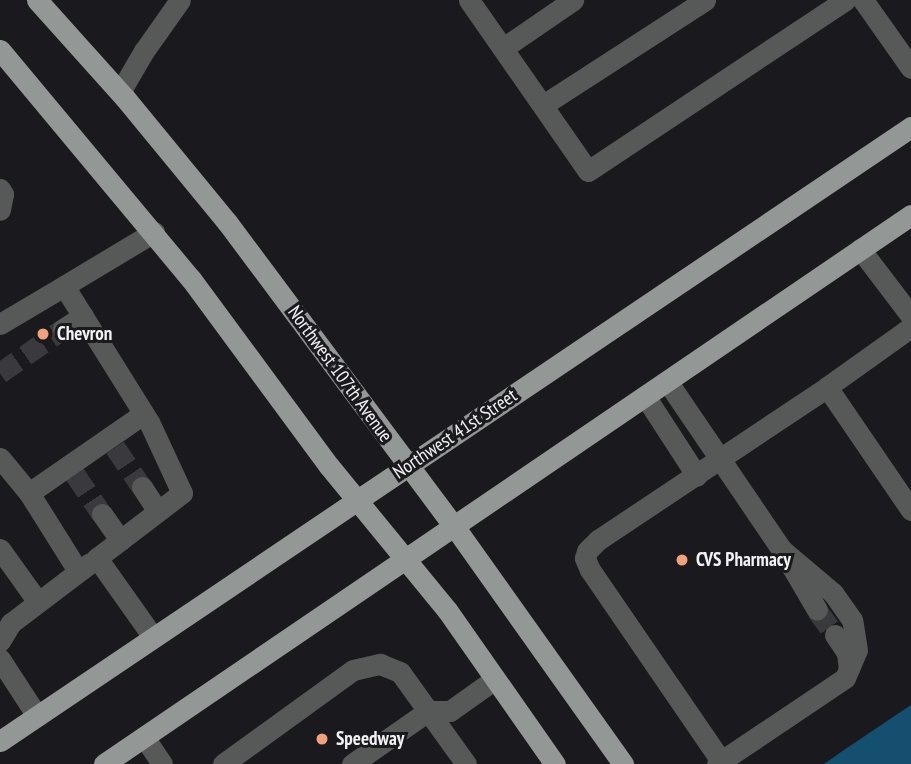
<!DOCTYPE html>
<style>
body{margin:0}
#map{position:relative;width:911px;height:764px;overflow:hidden;background:#1a1a1e;font-family:"PT Sans Narrow",sans-serif}
div>[style]{position:absolute}
.water>*{inset:0;background:#144f70}
.minor-tunnel>*{height:21px;margin-top:-10.5px;transform-origin:0;background:repeating-linear-gradient(90deg,#3a3a3e 0 21px,transparent 0 31px)}
.minor>*{height:21px;margin:-10.5px;padding:0 10.5px;transform-origin:10.5px;border-radius:10.5px;background:#565957}
.major>*{height:21px;margin:-10.5px;padding:0 10.5px;transform-origin:10.5px;border-radius:10.5px;background:#939795}
.dots>*{width:19px;height:19px;translate:-50% -50%;box-sizing:border-box;border:4px solid #1a1a1e;border-radius:50%}
span{translate:-50% -50%;white-space:nowrap;text-align:center;line-height:1.15;-webkit-text-stroke:6px #1a1a1e;paint-order:stroke}
.poi-label{font-size:19px;color:#f2f2f5;font-weight:700}
.left{translate:0 -50%;text-align:left}
.street-label{font-size:19px;color:#f2f2f5}
</style>
<div id="map">
<div class="water">
<div style="clip-path:polygon(911px 705px,911px 764px,824px 764px,841px 752px)"></div>
</div>
<div class="minor-tunnel">
<div style="left:0;top:373px;width:77px;rotate:-34.9deg"></div>
<div style="left:115px;top:447px;width:48px;rotate:56deg"></div>
<div style="left:75px;top:474px;width:48px;rotate:56deg"></div>
<div style="left:817px;top:610px;width:31px;rotate:54deg"></div>
</div>
<div class="minor">
<div style="left:469px;top:0;width:208px;rotate:55.2deg"></div>
<div style="left:588px;top:171px;width:309px;rotate:-33.6deg"></div>
<div style="left:863px;top:0;width:83px;rotate:54.8deg"></div>
<div style="left:503px;top:48px;width:85px;rotate:-34.4deg"></div>
<div style="left:120px;top:92px;width:48px;rotate:-59.7deg"></div>
<div style="left:144px;top:51px;width:62px;rotate:-54.8deg"></div>
<div style="left:543px;top:105px;width:193px;rotate:-32.9deg"></div>
<div style="left:0;top:189px;width:6px;rotate:59deg"></div>
<div style="left:3px;top:194px;width:16px;rotate:101deg"></div>
<div style="left:860px;top:249px;width:84px;rotate:52.7deg"></div>
<div style="left:0;top:324px;width:74px;rotate:-30.7deg"></div>
<div style="left:63px;top:329px;width:24px;rotate:-33deg"></div>
<div style="left:667px;top:381px;width:204px;rotate:55.8deg"></div>
<div style="left:782px;top:550px;width:69px;rotate:59.7deg"></div>
<div style="left:827px;top:387px;width:149px;rotate:55.7deg"></div>
<div style="left:645px;top:396px;width:95px;rotate:57deg"></div>
<div style="left:0;top:458px;width:45px;rotate:50.4deg"></div>
<div style="left:142px;top:487px;width:27px;rotate:57deg"></div>
<div style="left:102px;top:514px;width:32px;rotate:55deg"></div>
<div style="left:0;top:549px;width:65px;rotate:54.4deg"></div>
<div style="left:78px;top:571px;width:92px;rotate:-122.1deg"></div>
<div style="left:29px;top:493px;width:139px;rotate:-34.7deg"></div>
<div style="left:835px;top:635px;width:22px;rotate:56deg"></div>
<div style="left:847px;top:653px;width:16px;rotate:83deg"></div>
<div style="left:153px;top:637px;width:97px;rotate:-125.3deg"></div>
<div style="left:97px;top:558px;width:107px;rotate:-37.4deg"></div>
<div style="left:182px;top:493px;width:78px;rotate:-114.9deg"></div>
<div style="left:149px;top:422px;width:160px;rotate:-122deg"></div>
<div style="left:64px;top:286px;width:105px;rotate:-31deg"></div>
<div style="left:0;top:641px;width:21px;rotate:-59deg"></div>
<div style="left:11px;top:623px;width:99px;rotate:-37.2deg"></div>
<div style="left:0;top:659px;width:68px;rotate:57deg"></div>
<div style="left:144px;top:737px;width:32px;rotate:56deg"></div>
<div style="left:721px;top:761px;width:232px;rotate:-124.4deg"></div>
<div style="left:590px;top:570px;width:13px;rotate:-113deg"></div>
<div style="left:585px;top:558px;width:7px;rotate:-74deg"></div>
<div style="left:587px;top:551px;width:16px;rotate:-45deg"></div>
<div style="left:598px;top:540px;width:275px;rotate:-33.7deg"></div>
<div style="left:827px;top:387px;width:103px;rotate:-35.5deg"></div>
<div style="left:223px;top:764px;width:160px;rotate:-35.9deg"></div>
<div style="left:353px;top:670px;width:28px;rotate:-13deg"></div>
<div style="left:380px;top:664px;width:22px;rotate:22deg"></div>
<div style="left:400px;top:672px;width:113px;rotate:54.3deg"></div>
<div style="left:352px;top:764px;width:93px;rotate:-34.9deg"></div>
<div style="left:428px;top:711px;width:22px"></div>
<div style="left:450px;top:711px;width:55px;rotate:-35.4deg"></div>
<div style="left:717px;top:764px;width:154px;rotate:-33.9deg"></div>
<div style="left:845px;top:678px;width:30px;rotate:-67deg"></div>
<div style="left:857px;top:650px;width:30px;rotate:-99deg"></div>
<div style="left:852px;top:620px;width:33px;rotate:-125deg"></div>
<div style="left:833px;top:593px;width:67px;rotate:-139.9deg"></div>
</div>
<div class="major">
<div style="left:37px;top:0;width:132px;rotate:48.1deg"></div>
<div style="left:125px;top:98px;width:161px;rotate:50.6deg"></div>
<div style="left:227px;top:222px;width:379px;rotate:53.3deg"></div>
<div style="left:454px;top:526px;width:292px;rotate:54.6deg"></div>
<div style="left:0;top:50px;width:298px;rotate:50.2deg"></div>
<div style="left:191px;top:279px;width:232px;rotate:53.6deg"></div>
<div style="left:329px;top:466px;width:186px;rotate:50.7deg"></div>
<div style="left:447px;top:610px;width:188px;rotate:55deg"></div>
<div style="left:0;top:741px;width:1099px;rotate:-33.98deg"></div>
<div style="left:104px;top:764px;width:976px;rotate:-34.23deg"></div>
</div>
<div class="dots">
<div style="left:43px;top:334px;background:#f1a17c"></div>
<div style="left:682px;top:560px;background:#f1a17c"></div>
<div style="left:322px;top:739px;background:#f1a17c"></div>
</div>
<div class="poi-label">
<span class="left" style="left:57px;top:334px">Chevron</span>
<span class="left" style="left:696px;top:560px">CVS Pharmacy</span>
<span class="left" style="left:336px;top:739px">Speedway</span>
</div>
<div class="street-label">
<span style="left:340px;top:374px;rotate:54deg">Northwest 107th Avenue</span>
<span style="left:455px;top:434px;rotate:-34deg">Northwest 41st Street</span>
</div>
</div>
